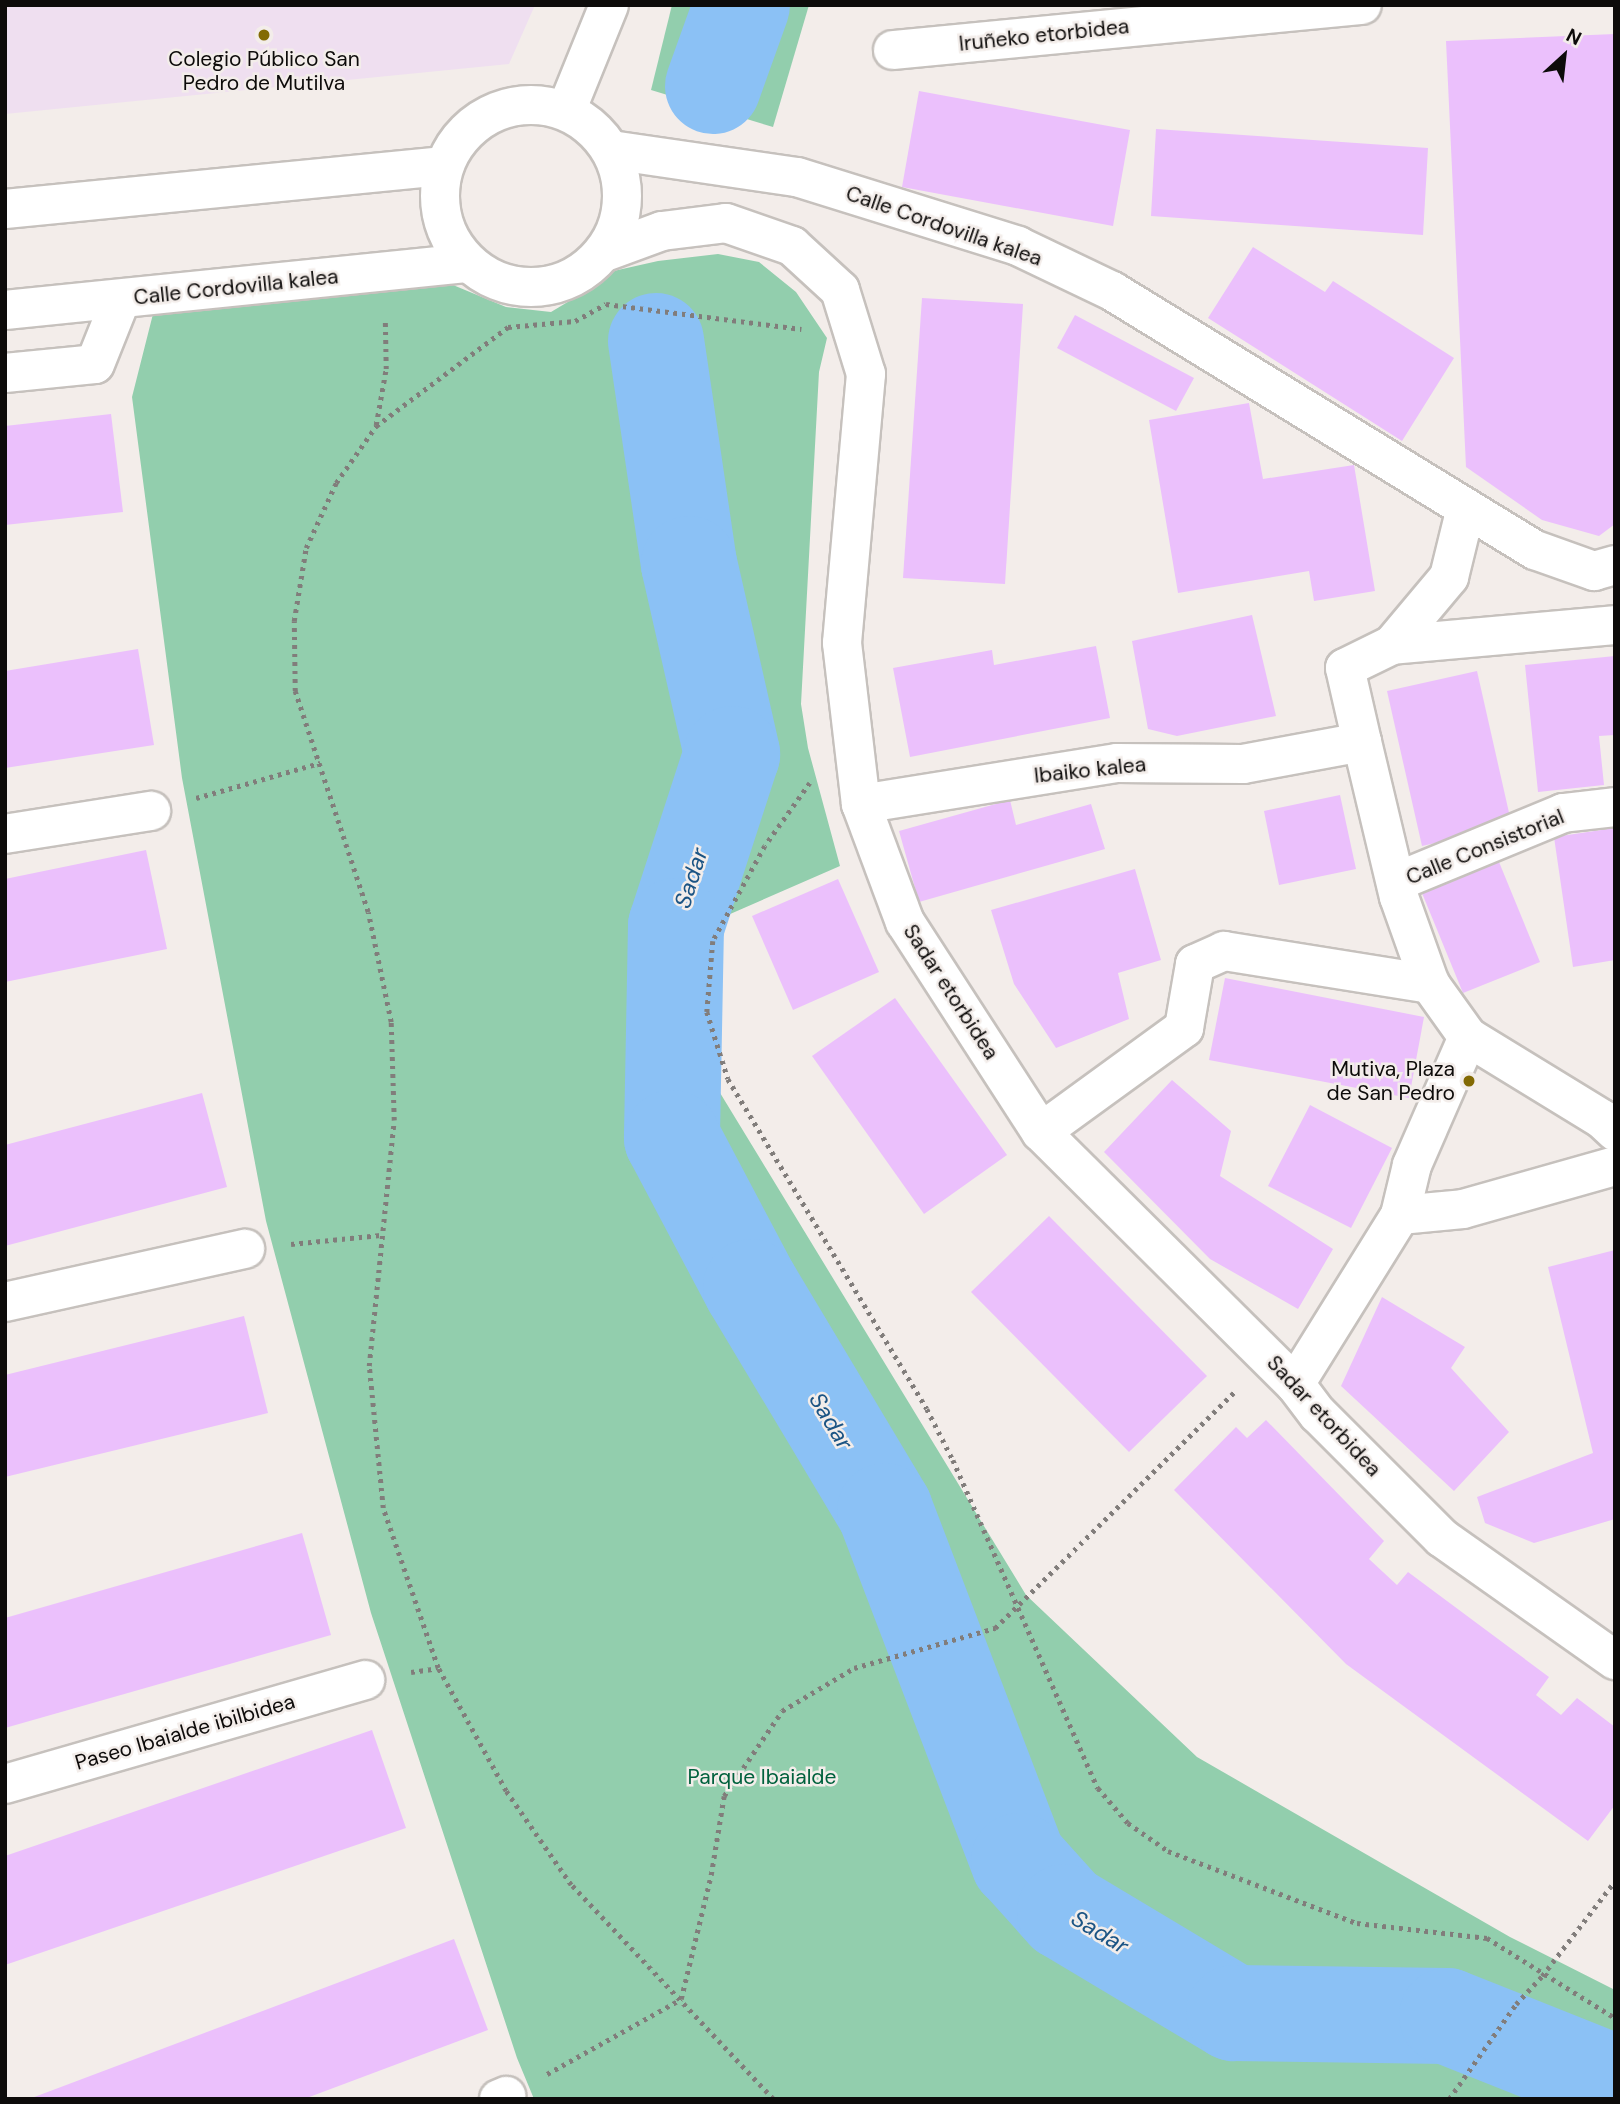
<!DOCTYPE html>
<meta charset="utf-8">
<style>
body{margin:0}
#map{position:relative;width:1620px;height:2104px;overflow:hidden;background:#f3edea;font-family:"DM Sans",sans-serif}
div>[style]{position:absolute}
.education>*{inset:0;background:#efdff0}
.green>*{inset:0;background:#92cead}
.river>*{height:96px;margin:-48px;padding:0 48px;transform-origin:48px;border-radius:48px;background:#8bc1f5}
.building>*{inset:0;background:#ebc0fc}
.path>*{height:4.5px;margin-top:-2.25px;transform-origin:0;background:repeating-linear-gradient(90deg,#817d7b 0 3.5px,transparent 0 8.5px)}
.roads{filter:drop-shadow(2px 0 #c6c1bd) drop-shadow(-2px 0 #c6c1bd) drop-shadow(0 2px #c6c1bd) drop-shadow(0 -2px #c6c1bd)}
.street>*{height:38px;margin:-19px;padding:0 19px;transform-origin:19px;border-radius:19px;background:#fff}
.secondary>*{height:38px;margin:-19px;padding:0 19px;transform-origin:19px;border-radius:19px;background:#fff}
.secondary>.ring{margin:-19px;padding:0;box-sizing:content-box;background:none;border:38px solid #fff;border-radius:50%}
.dots>*{width:19px;height:19px;translate:-50% -50%;box-sizing:border-box;border:4px solid #f3edea;border-radius:50%}
span{translate:-50% -50%;white-space:nowrap;text-align:center;line-height:1.15;-webkit-text-stroke:5px #f3edea;paint-order:stroke}
.street-label{font-size:21px;color:#0d0b0a}
.poi-label{font-size:21px;color:#0d0b0a}
.right{translate:-100% -50%;text-align:right}
.park-label{font-size:21px;color:#00613d}
.water-label{font-size:23px;color:#1b5484;font-style:italic}
.frame{position:absolute;inset:0;border:7px solid #0d0b0a;pointer-events:none}
.north{position:absolute;left:1529px;top:21px;width:70px;height:70px;-webkit-text-stroke:5px #f3edea;paint-order:stroke;rotate:27deg;font-size:19px;font-weight:700;line-height:28px;text-align:center;color:#0d0b0a}
.north::after{content:'';display:block;margin:auto;width:24px;height:32px;background:#0d0b0a;clip-path:polygon(50% 0,100% 100%,50% 72%,0 100%)}
</style>
<div id="map">
<div class="education">
<div style="clip-path:polygon(5px 5px,535px 5px,509px 64px,5px 114px)"></div>
</div>
<div class="green">
<div style="clip-path:polygon(672px 5px,809px 5px,773px 127px,651px 90px)"></div>
<div style="clip-path:polygon(718px 254px,759px 262px,796px 292px,827px 338px,819px 372px,801px 704px,808px 748px,840px 866px,705px 925px,687px 1004px,714px 1083px,1026px 1595px,1197px 1757px,1510px 1937px,1615px 1990px,1615px 2099px,534px 2099px,517px 2058px,371px 1613px,266px 1221px,182px 778px,132px 397px,154px 310px,453px 285px,506px 307px,551px 312px,586px 291px,609px 272px,658px 261px)"></div>
</div>
<div class="river">
<div style="left:713px;top:86px;width:86px;rotate:-70.3deg"></div>
<div style="left:656px;top:341px;width:225px;rotate:81.6deg"></div>
<div style="left:689px;top:564px;width:195px;rotate:77.2deg"></div>
<div style="left:732px;top:754px;width:181px;rotate:108deg"></div>
<div style="left:676px;top:926px;width:212px;rotate:91.1deg"></div>
<div style="left:672px;top:1138px;width:169px;rotate:62.1deg"></div>
<div style="left:751px;top:1287px;width:261px;rotate:59.1deg"></div>
<div style="left:885px;top:1511px;width:375px;rotate:69.1deg"></div>
<div style="left:1019px;top:1861px;width:69px;rotate:48deg"></div>
<div style="left:1065px;top:1912px;width:197px;rotate:30.9deg"></div>
<div style="left:1234px;top:2013px;width:213px;rotate:0.8deg"></div>
<div style="left:1447px;top:2016px;width:181px;rotate:21.7deg"></div>
</div>
<div class="building">
<div style="clip-path:polygon(1615px 34px,1615px 524px,1599px 536px,1542px 520px,1466px 467px,1446px 41px)"></div>
<div style="clip-path:polygon(919px 91px,1130px 130px,1113px 226px,902px 187px)"></div>
<div style="clip-path:polygon(1156px 129px,1428px 148px,1423px 235px,1151px 216px)"></div>
<div style="clip-path:polygon(1253px 247px,1325px 292px,1333px 281px,1454px 358px,1402px 441px,1208px 318px)"></div>
<div style="clip-path:polygon(922px 298px,1023px 304px,1005px 584px,903px 578px)"></div>
<div style="clip-path:polygon(1075px 315px,1194px 378px,1176px 411px,1057px 348px)"></div>
<div style="clip-path:polygon(1249px 403px,1263px 479px,1354px 465px,1375px 591px,1314px 601px,1309px 571px,1178px 593px,1149px 420px)"></div>
<div style="clip-path:polygon(111px 414px,123px 512px,5px 525px,5px 426px)"></div>
<div style="clip-path:polygon(1252px 615px,1276px 716px,1177px 736px,1148px 729px,1132px 641px)"></div>
<div style="clip-path:polygon(1096px 646px,1110px 718px,910px 757px,893px 668px,992px 650px,994px 665px)"></div>
<div style="clip-path:polygon(138px 649px,154px 745px,5px 768px,5px 671px)"></div>
<div style="clip-path:polygon(1615px 656px,1615px 735px,1599px 736px,1604px 785px,1538px 792px,1525px 665px)"></div>
<div style="clip-path:polygon(1477px 671px,1512px 826px,1422px 846px,1387px 691px)"></div>
<div style="clip-path:polygon(1340px 795px,1356px 869px,1279px 885px,1264px 811px)"></div>
<div style="clip-path:polygon(1010px 800px,1016px 825px,1091px 804px,1105px 849px,919px 902px,899px 831px)"></div>
<div style="clip-path:polygon(1615px 828px,1615px 960px,1573px 967px,1554px 837px)"></div>
<div style="clip-path:polygon(146px 850px,167px 949px,5px 982px,5px 879px)"></div>
<div style="clip-path:polygon(1499px 862px,1540px 962px,1463px 993px,1422px 893px)"></div>
<div style="clip-path:polygon(1135px 869px,1161px 960px,1118px 973px,1129px 1019px,1056px 1048px,1014px 984px,991px 910px)"></div>
<div style="clip-path:polygon(838px 879px,879px 972px,793px 1010px,752px 916px)"></div>
<div style="clip-path:polygon(1225px 978px,1424px 1017px,1409px 1098px,1209px 1060px)"></div>
<div style="clip-path:polygon(895px 998px,1007px 1155px,924px 1214px,812px 1056px)"></div>
<div style="clip-path:polygon(1172px 1080px,1231px 1131px,1220px 1176px,1333px 1249px,1298px 1309px,1210px 1259px,1104px 1152px)"></div>
<div style="clip-path:polygon(202px 1093px,227px 1187px,5px 1246px,5px 1145px)"></div>
<div style="clip-path:polygon(1310px 1105px,1392px 1148px,1351px 1228px,1268px 1186px)"></div>
<div style="clip-path:polygon(1049px 1216px,1207px 1376px,1129px 1452px,971px 1292px)"></div>
<div style="clip-path:polygon(1615px 1250px,1615px 1519px,1534px 1543px,1485px 1523px,1477px 1497px,1593px 1453px,1548px 1267px)"></div>
<div style="clip-path:polygon(1382px 1297px,1465px 1347px,1451px 1368px,1509px 1432px,1454px 1491px,1341px 1386px)"></div>
<div style="clip-path:polygon(244px 1316px,268px 1413px,5px 1477px,5px 1375px)"></div>
<div style="clip-path:polygon(1266px 1420px,1384px 1541px,1369px 1559px,1397px 1585px,1408px 1572px,1549px 1677px,1536px 1695px,1561px 1715px,1577px 1698px,1615px 1727px,1615px 1805px,1588px 1841px,1346px 1664px,1174px 1490px,1236px 1427px,1247px 1438px)"></div>
<div style="clip-path:polygon(302px 1533px,331px 1635px,5px 1728px,5px 1618px)"></div>
<div style="clip-path:polygon(372px 1730px,406px 1828px,5px 1965px,5px 1856px)"></div>
<div style="clip-path:polygon(454px 1939px,488px 2030px,304px 2099px,29px 2099px)"></div>
</div>
<div class="path">
<div style="left:376px;top:425px;width:57px;rotate:-79.9deg"></div>
<div style="left:386px;top:369px;width:50px;rotate:-91.1deg"></div>
<div style="left:810px;top:783px;width:77px;rotate:125.5deg"></div>
<div style="left:765px;top:846px;width:108px;rotate:118.7deg"></div>
<div style="left:713px;top:941px;width:71px;rotate:94.8deg"></div>
<div style="left:707px;top:1012px;width:70px;rotate:72.6deg"></div>
<div style="left:728px;top:1079px;width:385px;rotate:58.9deg"></div>
<div style="left:927px;top:1409px;width:57px;rotate:63deg"></div>
<div style="left:953px;top:1460px;width:359px;rotate:66.2deg"></div>
<div style="left:1098px;top:1788px;width:46px;rotate:49.4deg"></div>
<div style="left:1128px;top:1823px;width:49px;rotate:35deg"></div>
<div style="left:1168px;top:1851px;width:202px;rotate:20.9deg"></div>
<div style="left:1357px;top:1923px;width:131px;rotate:6.6deg"></div>
<div style="left:1487px;top:1938px;width:151px;rotate:32deg"></div>
<div style="left:196px;top:798px;width:129px;rotate:-15.8deg"></div>
<div style="left:291px;top:1244px;width:90px;rotate:-5.7deg"></div>
<div style="left:411px;top:1672px;width:27px;rotate:-8deg"></div>
<div style="left:547px;top:2074px;width:154px;rotate:-29.2deg"></div>
<div style="left:681px;top:1999px;width:128px;rotate:-76.4deg"></div>
<div style="left:711px;top:1875px;width:80px;rotate:-80.7deg"></div>
<div style="left:724px;top:1796px;width:103px;rotate:-55.7deg"></div>
<div style="left:782px;top:1711px;width:84px;rotate:-30.8deg"></div>
<div style="left:854px;top:1668px;width:147px;rotate:-15.8deg"></div>
<div style="left:995px;top:1628px;width:336px;rotate:-44.6deg"></div>
<div style="left:773px;top:2099px;width:294px;rotate:-133.3deg"></div>
<div style="left:571px;top:1885px;width:114px;rotate:-124.7deg"></div>
<div style="left:506px;top:1791px;width:141px;rotate:-118.9deg"></div>
<div style="left:438px;top:1668px;width:169px;rotate:-109deg"></div>
<div style="left:383px;top:1508px;width:143px;rotate:-95.6deg"></div>
<div style="left:369px;top:1366px;width:247px;rotate:-84.2deg"></div>
<div style="left:394px;top:1120px;width:98px;rotate:-91.8deg"></div>
<div style="left:391px;top:1022px;width:112px;rotate:-101.8deg"></div>
<div style="left:368px;top:912px;width:233px;rotate:-108.3deg"></div>
<div style="left:295px;top:691px;width:70px;rotate:-90.8deg"></div>
<div style="left:294px;top:621px;width:74px;rotate:-80.7deg"></div>
<div style="left:306px;top:548px;width:72px;rotate:-65.2deg"></div>
<div style="left:336px;top:483px;width:70px;rotate:-54.9deg"></div>
<div style="left:376px;top:426px;width:165px;rotate:-36.9deg"></div>
<div style="left:508px;top:327px;width:67px;rotate:-5.1deg"></div>
<div style="left:575px;top:321px;width:35px;rotate:-29deg"></div>
<div style="left:606px;top:304px;width:197px;rotate:7.3deg"></div>
<div style="left:1449px;top:2099px;width:116px;rotate:-54.8deg"></div>
<div style="left:1516px;top:2004px;width:38px;rotate:-47deg"></div>
<div style="left:1542px;top:1976px;width:120px;rotate:-52.5deg"></div>
</div>
<div class="roads">
<div class="street">
<div style="left:893px;top:50px;width:471px;rotate:-5.5deg"></div>
<div style="left:5px;top:373px;width:90px;rotate:-5.7deg"></div>
<div style="left:95px;top:364px;width:70px;rotate:-68.2deg"></div>
<div style="left:1362px;top:742px;width:159px;rotate:76.6deg"></div>
<div style="left:1399px;top:897px;width:92px;rotate:70.4deg"></div>
<div style="left:1430px;top:984px;width:65px;rotate:54.4deg"></div>
<div style="left:1468px;top:1037px;width:157px;rotate:31.5deg"></div>
<div style="left:1602px;top:1119px;width:18px;rotate:43deg"></div>
<div style="left:5px;top:834px;width:148px;rotate:-9deg"></div>
<div style="left:1396px;top:882px;width:181px;rotate:-22.4deg"></div>
<div style="left:1563px;top:813px;width:52px;rotate:-6.6deg"></div>
<div style="left:1041px;top:1132px;width:177px;rotate:-36deg"></div>
<div style="left:1184px;top:1028px;width:65px;rotate:-80.2deg"></div>
<div style="left:1195px;top:964px;width:32px;rotate:-24deg"></div>
<div style="left:1224px;top:951px;width:209px;rotate:9.1deg"></div>
<div style="left:1400px;top:1215px;width:63px;rotate:-5.4deg"></div>
<div style="left:1463px;top:1209px;width:158px;rotate:-15.8deg"></div>
<div style="left:5px;top:1302px;width:246px;rotate:-12.5deg"></div>
<div style="left:1295px;top:1384px;width:199px;rotate:-58.1deg"></div>
<div style="left:1400px;top:1215px;width:51px;rotate:-76.5deg"></div>
<div style="left:1412px;top:1165px;width:140px;rotate:-66.4deg"></div>
<div style="left:5px;top:1784px;width:375px;rotate:-16.1deg"></div>
<div style="left:499px;top:2099px;width:8px;rotate:-23deg"></div>
</div>
<div class="secondary">
<div class="ring" style="left:440px;top:105px;width:144px;height:144px"></div>
<div style="left:566px;top:111px;width:114px;rotate:-67.9deg"></div>
<div style="left:611px;top:150px;width:188px;rotate:8.3deg"></div>
<div style="left:797px;top:177px;width:232px;rotate:17.3deg"></div>
<div style="left:1018px;top:246px;width:104px;rotate:25.6deg"></div>
<div style="left:1112px;top:291px;width:496px;rotate:31.5deg"></div>
<div style="left:1535px;top:550px;width:63px;rotate:19.6deg"></div>
<div style="left:1594px;top:571px;width:22px;rotate:-16deg"></div>
<div style="left:5px;top:209px;width:439px;rotate:-5.6deg"></div>
<div style="left:605px;top:252px;width:61px;rotate:-20.2deg"></div>
<div style="left:662px;top:231px;width:64px;rotate:-7.1deg"></div>
<div style="left:726px;top:223px;width:70px;rotate:19.2deg"></div>
<div style="left:792px;top:246px;width:65px;rotate:42.5deg"></div>
<div style="left:840px;top:290px;width:88px;rotate:72.8deg"></div>
<div style="left:866px;top:374px;width:270px;rotate:95.1deg"></div>
<div style="left:842px;top:643px;width:162px;rotate:83.3deg"></div>
<div style="left:861px;top:804px;width:126px;rotate:69.6deg"></div>
<div style="left:905px;top:922px;width:250px;rotate:57.1deg"></div>
<div style="left:1041px;top:1132px;width:358px;rotate:44.8deg"></div>
<div style="left:1295px;top:1384px;width:38px;rotate:53deg"></div>
<div style="left:1318px;top:1414px;width:175px;rotate:45deg"></div>
<div style="left:1442px;top:1538px;width:212px;rotate:35.2deg"></div>
<div style="left:5px;top:310px;width:463px;rotate:-5.8deg"></div>
<div style="left:1392px;top:645px;width:224px;rotate:-5.1deg"></div>
<div style="left:861px;top:804px;width:259px;rotate:-9.1deg"></div>
<div style="left:1117px;top:763px;width:126px;rotate:0.5deg"></div>
<div style="left:1243px;top:764px;width:121px;rotate:-10.5deg"></div>
<div style="left:1362px;top:742px;width:76px;rotate:-102.9deg"></div>
<div style="left:1345px;top:668px;width:52px;rotate:-26.1deg"></div>
<div style="left:1392px;top:645px;width:89px;rotate:-50deg"></div>
<div style="left:1449px;top:577px;width:71px;rotate:-76.2deg"></div>
</div>
</div>
<div class="dots">
<div style="left:264px;top:35px;background:#836a04"></div>
<div style="left:1469px;top:1081px;background:#836a04"></div>
</div>
<div class="street-label">
<span style="left:1044px;top:35px;rotate:-6deg">Iruñeko etorbidea</span>
<span style="left:944px;top:226px;rotate:19deg">Calle Cordovilla kalea</span>
<span style="left:236px;top:287px;rotate:-6deg">Calle Cordovilla kalea</span>
<span style="left:1090px;top:770px;rotate:-6deg">Ibaiko kalea</span>
<span style="left:1485px;top:847px;rotate:-22deg">Calle Consistorial</span>
<span style="left:951px;top:992px;rotate:57deg">Sadar etorbidea</span>
<span style="left:1324px;top:1416px;rotate:47deg">Sadar etorbidea</span>
<span style="left:185px;top:1732px;rotate:-16deg">Paseo Ibaialde ibilbidea</span>
</div>
<div class="poi-label">
<span style="left:264px;top:71px">Colegio Público San<br>Pedro de Mutilva</span>
<span class="right" style="left:1455px;top:1081px">Mutiva, Plaza<br>de San Pedro</span>
</div>
<div class="park-label">
<span style="left:762px;top:1777px">Parque Ibaialde</span>
</div>
<div class="water-label">
<span style="left:691px;top:878px;rotate:-72deg">Sadar</span>
<span style="left:831px;top:1421px;rotate:59deg">Sadar</span>
<span style="left:1100px;top:1932px;rotate:31deg">Sadar</span>
</div>
<div class="frame"></div>
<div class="north">N</div>
</div>
